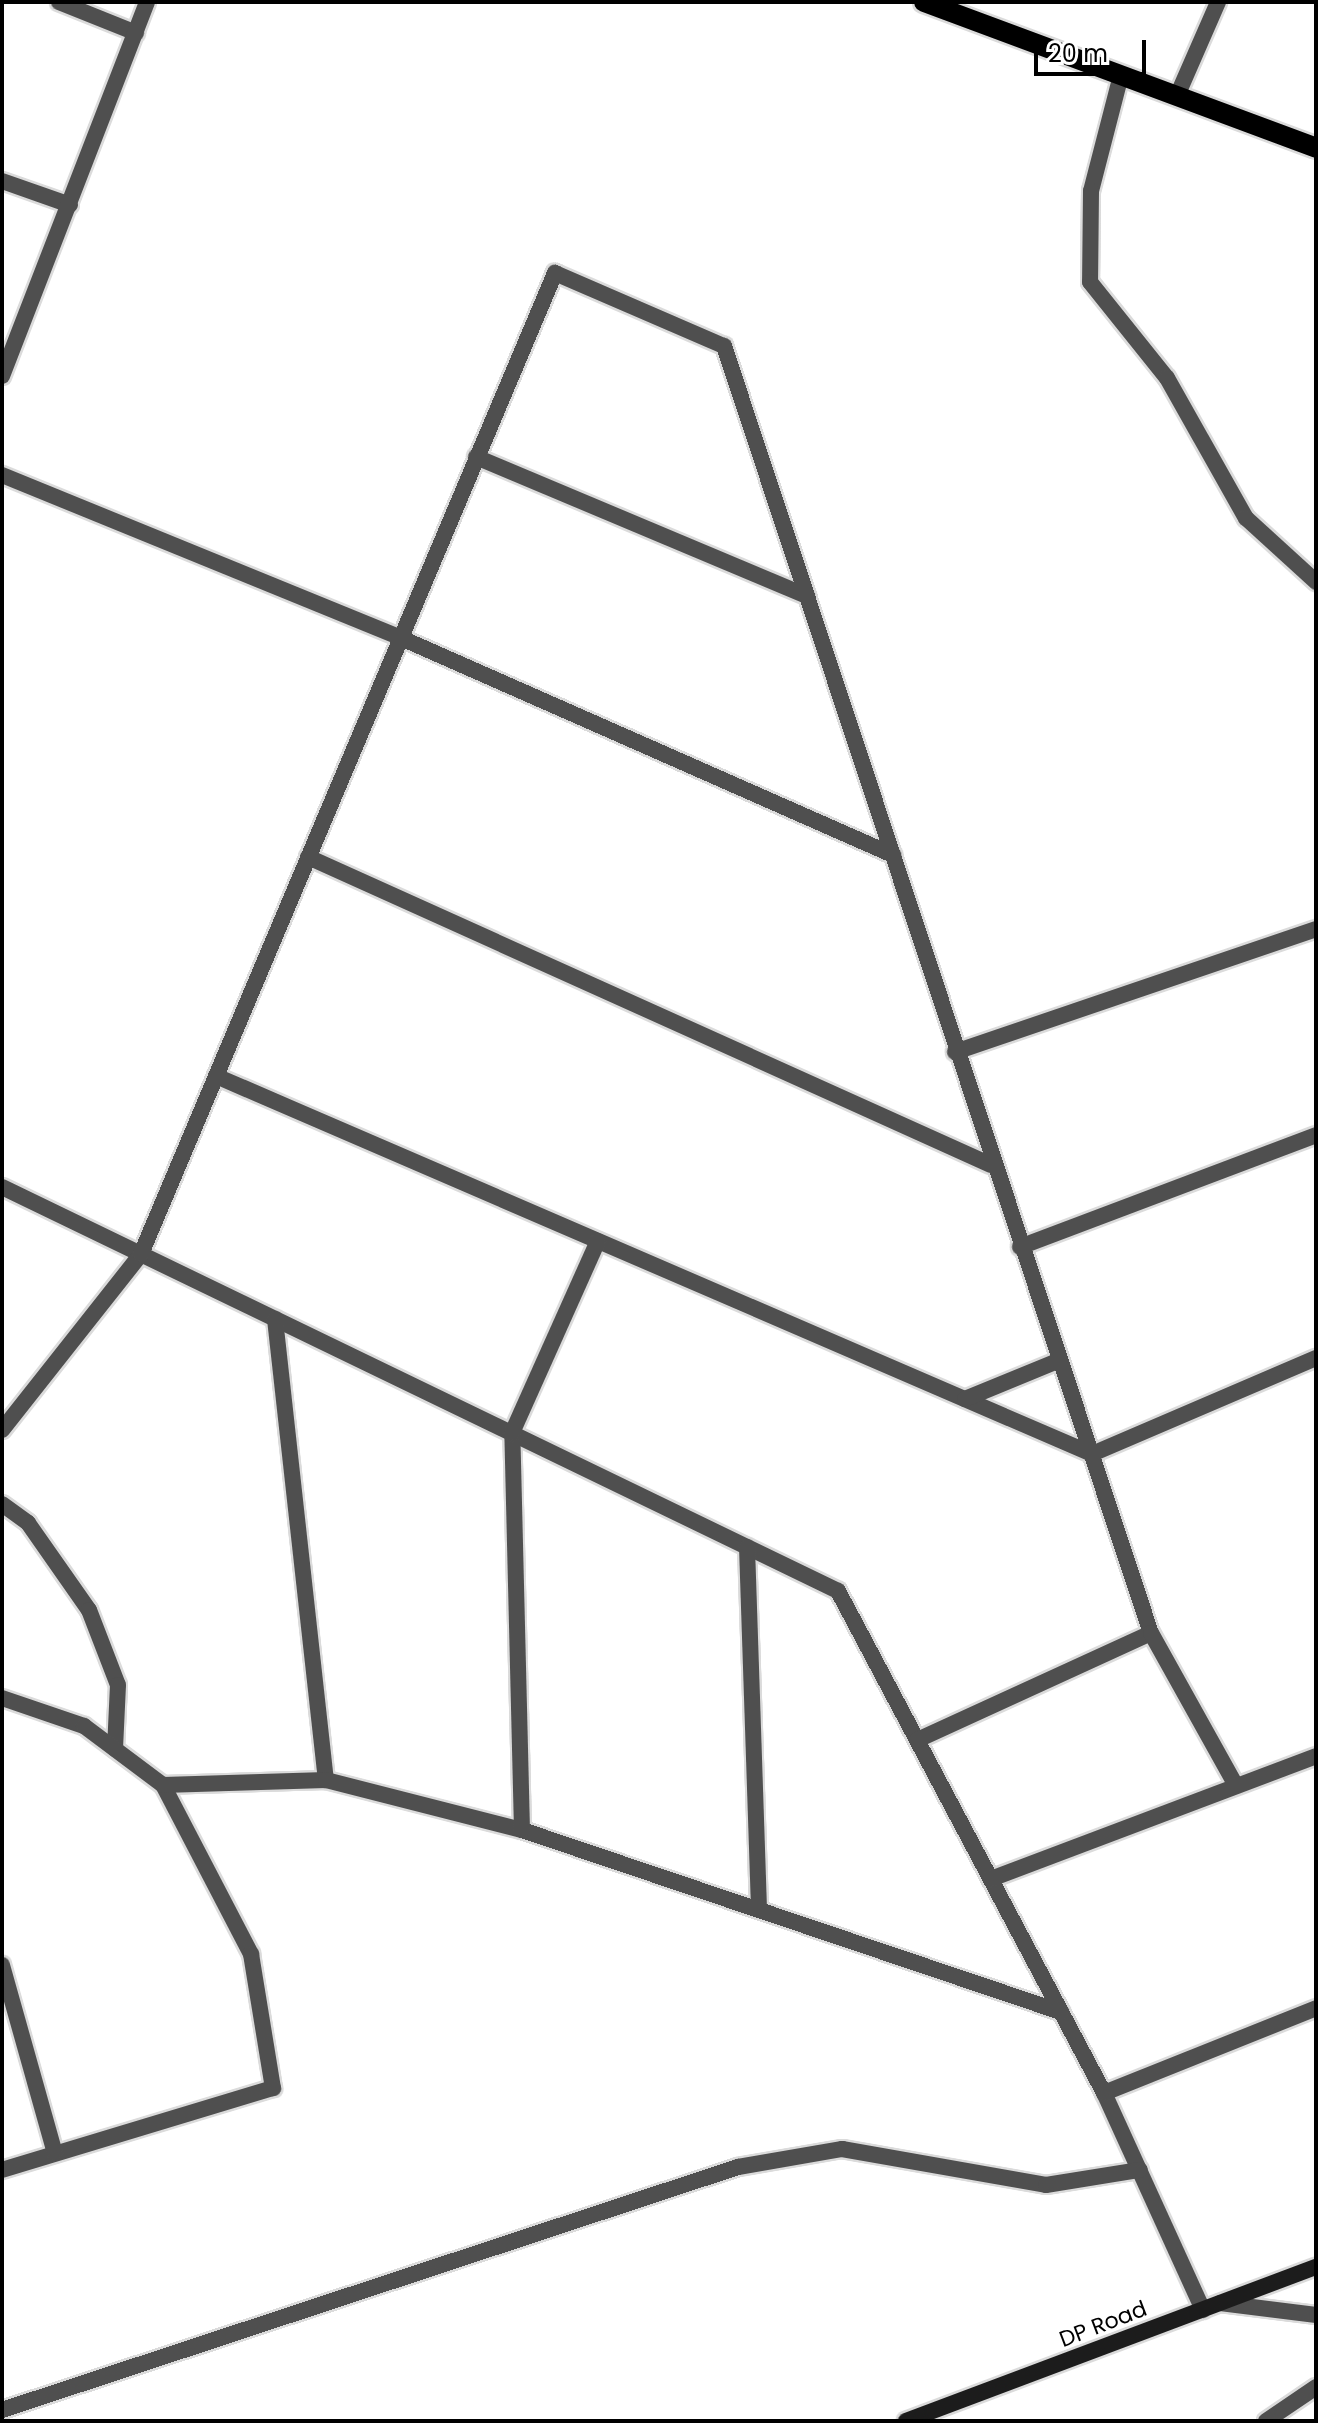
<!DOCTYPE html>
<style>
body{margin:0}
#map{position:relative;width:1318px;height:2423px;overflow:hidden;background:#fff;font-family:Poppins,sans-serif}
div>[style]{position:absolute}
.roads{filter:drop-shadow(2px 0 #dbdbdb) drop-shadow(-2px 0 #dbdbdb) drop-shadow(0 2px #dbdbdb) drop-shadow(0 -2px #dbdbdb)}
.street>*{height:16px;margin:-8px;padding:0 8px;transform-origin:8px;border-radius:8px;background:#4f4f4f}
.secondary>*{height:16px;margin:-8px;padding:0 8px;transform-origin:8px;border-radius:8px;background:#1c1c1c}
.primary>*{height:20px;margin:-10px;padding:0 10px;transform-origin:10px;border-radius:10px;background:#000}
span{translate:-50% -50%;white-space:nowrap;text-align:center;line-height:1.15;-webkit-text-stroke:6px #fff;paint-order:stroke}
.street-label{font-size:22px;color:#000}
.frame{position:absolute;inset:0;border:4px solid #000;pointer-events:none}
.scale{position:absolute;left:1034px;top:40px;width:112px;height:36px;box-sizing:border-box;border:4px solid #000;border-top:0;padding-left:10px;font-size:24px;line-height:28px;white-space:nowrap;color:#000;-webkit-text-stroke:6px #fff;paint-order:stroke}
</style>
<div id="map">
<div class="roads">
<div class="street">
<div style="left:59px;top:2px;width:83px;rotate:21.9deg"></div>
<div style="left:1121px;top:75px;width:120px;rotate:104.5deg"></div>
<div style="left:1091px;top:191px;width:91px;rotate:90.6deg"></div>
<div style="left:1090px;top:282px;width:123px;rotate:51.3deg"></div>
<div style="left:1167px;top:378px;width:161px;rotate:60.6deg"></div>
<div style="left:1246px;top:518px;width:95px;rotate:42.4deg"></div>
<div style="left:1177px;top:96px;width:103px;rotate:-66.4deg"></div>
<div style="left:2px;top:181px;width:72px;rotate:19.4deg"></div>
<div style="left:2px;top:376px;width:401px;rotate:-68.8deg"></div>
<div style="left:476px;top:457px;width:359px;rotate:22.8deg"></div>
<div style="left:2px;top:475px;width:431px;rotate:22.2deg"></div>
<div style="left:401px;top:638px;width:538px;rotate:23.8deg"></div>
<div style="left:308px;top:857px;width:749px;rotate:24.27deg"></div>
<div style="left:955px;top:1052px;width:381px;rotate:-18.8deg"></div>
<div style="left:216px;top:1076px;width:954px;rotate:23.34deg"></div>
<div style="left:1092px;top:1454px;width:244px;rotate:-23.2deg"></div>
<div style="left:2px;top:1187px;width:928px;rotate:25.79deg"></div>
<div style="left:838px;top:1591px;width:568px;rotate:62.08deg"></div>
<div style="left:1020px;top:1247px;width:316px;rotate:-20.7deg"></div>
<div style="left:275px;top:1319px;width:464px;rotate:83.7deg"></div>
<div style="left:965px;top:1399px;width:103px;rotate:-22.3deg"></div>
<div style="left:2px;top:1430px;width:224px;rotate:-51.7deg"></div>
<div style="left:141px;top:1254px;width:1065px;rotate:-67.12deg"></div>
<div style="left:555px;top:273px;width:184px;rotate:23.4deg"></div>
<div style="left:724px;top:346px;width:1356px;rotate:71.65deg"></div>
<div style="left:1151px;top:1633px;width:257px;rotate:155.4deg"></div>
<div style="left:2px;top:1504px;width:32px;rotate:36deg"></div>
<div style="left:28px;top:1523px;width:106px;rotate:55deg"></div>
<div style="left:89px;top:1610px;width:80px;rotate:68.9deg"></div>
<div style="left:118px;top:1685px;width:64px;rotate:92.7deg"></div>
<div style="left:747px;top:1547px;width:363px;rotate:88.1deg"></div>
<div style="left:1151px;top:1633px;width:171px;rotate:60.9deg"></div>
<div style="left:2px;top:1698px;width:87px;rotate:18.9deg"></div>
<div style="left:84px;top:1726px;width:99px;rotate:36.8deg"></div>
<div style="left:163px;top:1785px;width:191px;rotate:62.5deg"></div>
<div style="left:251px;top:1954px;width:136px;rotate:80.7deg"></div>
<div style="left:273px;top:2088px;width:283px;rotate:163.2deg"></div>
<div style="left:163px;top:1785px;width:163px;rotate:-1.8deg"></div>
<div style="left:326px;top:1780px;width:202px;rotate:14.3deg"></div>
<div style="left:522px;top:1830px;width:569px;rotate:18.66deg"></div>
<div style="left:522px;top:1830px;width:397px;rotate:-91.4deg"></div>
<div style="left:512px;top:1433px;width:210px;rotate:-65.9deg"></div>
<div style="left:991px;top:1879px;width:347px;rotate:-20.7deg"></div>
<div style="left:2px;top:1965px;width:195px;rotate:74.3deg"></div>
<div style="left:1220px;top:2303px;width:97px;rotate:7.1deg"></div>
<div style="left:1203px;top:2310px;width:239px;rotate:-114.5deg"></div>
<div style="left:1104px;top:2093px;width:228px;rotate:-21.8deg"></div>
<div style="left:2px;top:2410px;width:775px;rotate:-18.27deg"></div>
<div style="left:738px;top:2167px;width:106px;rotate:-9.8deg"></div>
<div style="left:842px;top:2149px;width:207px;rotate:10deg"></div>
<div style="left:1046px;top:2185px;width:95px;rotate:-9.1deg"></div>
<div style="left:1266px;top:2421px;width:60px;rotate:-34.2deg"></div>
</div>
<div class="secondary">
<div style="left:906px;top:2421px;width:438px;rotate:-20.6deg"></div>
</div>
<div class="primary">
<div style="left:924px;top:2px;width:418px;rotate:20.4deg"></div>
</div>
</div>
<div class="street-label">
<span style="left:1103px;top:2324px;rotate:-21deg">DP Road</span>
</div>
<div class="frame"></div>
<div class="scale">20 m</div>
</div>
